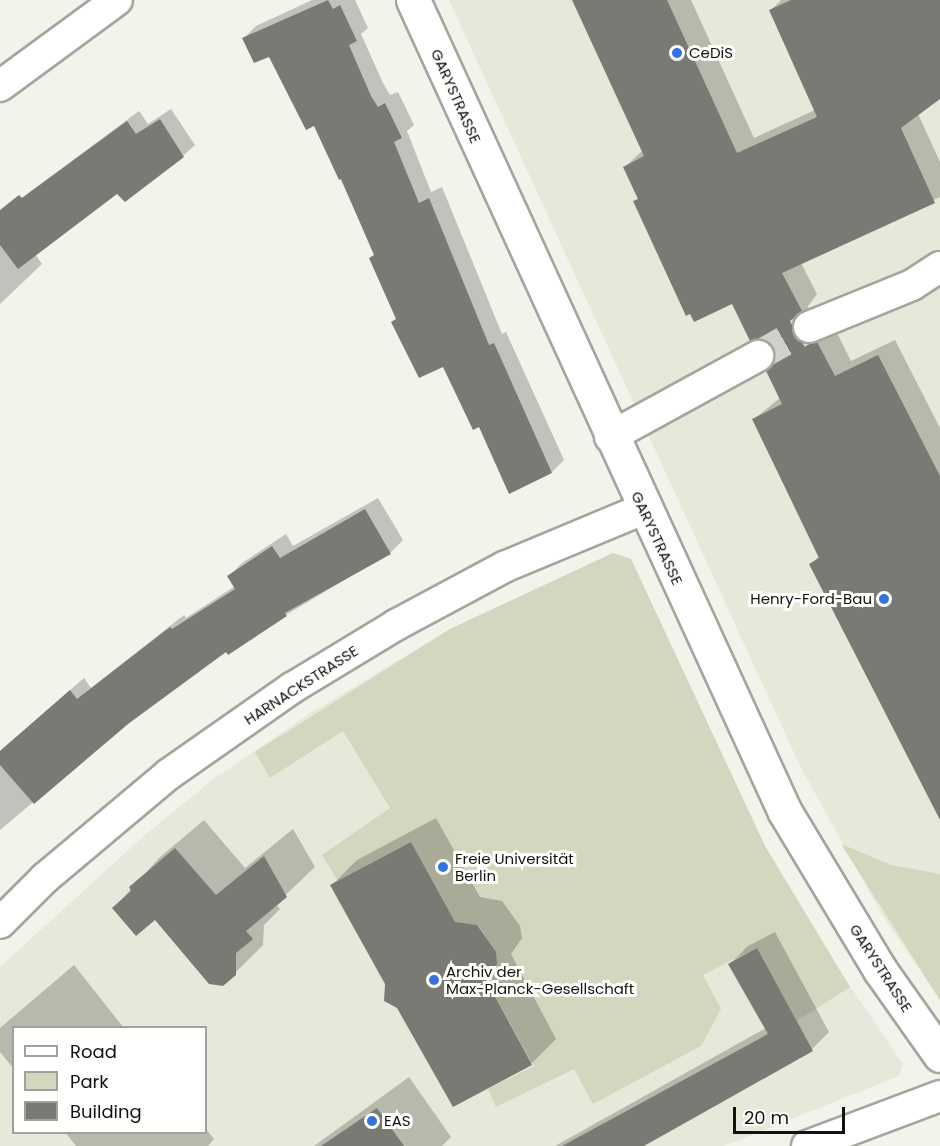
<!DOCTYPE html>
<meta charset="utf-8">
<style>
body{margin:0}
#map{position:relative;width:940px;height:1146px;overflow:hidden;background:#f3f3ec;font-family:Poppins,sans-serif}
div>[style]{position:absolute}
.built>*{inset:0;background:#e6e8d9}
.green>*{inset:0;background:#d4d6bf}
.shadow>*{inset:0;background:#0003}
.building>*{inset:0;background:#7a7a74}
.minor-tunnel>*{height:30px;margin-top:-15px;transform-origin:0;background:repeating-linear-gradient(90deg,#d1d1cb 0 30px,transparent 0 45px)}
.roads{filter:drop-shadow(2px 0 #a4a59e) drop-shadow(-2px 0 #a4a59e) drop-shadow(0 2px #a4a59e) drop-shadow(0 -2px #a4a59e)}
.minor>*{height:30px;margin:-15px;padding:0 15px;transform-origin:15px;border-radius:15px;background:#fff}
.tertiary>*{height:33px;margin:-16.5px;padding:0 16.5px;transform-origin:16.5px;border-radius:16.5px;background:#fff}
.dots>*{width:16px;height:16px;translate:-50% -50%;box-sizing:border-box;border:3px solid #fffffe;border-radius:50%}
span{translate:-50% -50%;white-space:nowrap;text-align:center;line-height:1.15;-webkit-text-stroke:6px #fffffe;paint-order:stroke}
.poi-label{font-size:15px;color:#121210}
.left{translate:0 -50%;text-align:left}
.right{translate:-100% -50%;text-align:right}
.street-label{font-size:15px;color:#121210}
.legend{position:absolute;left:12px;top:1026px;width:195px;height:108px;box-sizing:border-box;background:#fffffe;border:2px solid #a0a09f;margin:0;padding:8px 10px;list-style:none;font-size:18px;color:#121210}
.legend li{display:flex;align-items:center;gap:12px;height:30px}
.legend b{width:30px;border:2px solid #a0a09f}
.scale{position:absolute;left:733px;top:1107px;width:112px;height:27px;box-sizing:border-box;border:3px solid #121210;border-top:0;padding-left:8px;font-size:18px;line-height:21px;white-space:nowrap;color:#121210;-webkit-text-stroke:4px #fffffe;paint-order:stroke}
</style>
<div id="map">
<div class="built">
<div style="clip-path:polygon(449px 0,940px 0,940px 1000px,881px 913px,800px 766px)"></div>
<div style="clip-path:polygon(evenodd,613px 553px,631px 559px,765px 846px,841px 973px,903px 1064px,899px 1076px,724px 1146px,0 1146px,0 967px,146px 834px,211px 781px,309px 714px,450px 629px,613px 553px,14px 1028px,206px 1028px,206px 1132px,14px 1132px,14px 1028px)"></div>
</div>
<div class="green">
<div style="clip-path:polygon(613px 553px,631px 559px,765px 846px,850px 987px,797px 1021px,756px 948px,703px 975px,721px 1009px,701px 1046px,593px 1104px,574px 1069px,496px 1107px,488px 1089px,534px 1066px,482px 972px,491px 973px,497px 964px,484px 932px,477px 925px,460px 931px,411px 842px,338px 881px,322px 855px,390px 808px,343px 731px,270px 778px,255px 752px,450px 629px)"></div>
<div style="clip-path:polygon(841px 844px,891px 865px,940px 874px,940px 1000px)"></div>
</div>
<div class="shadow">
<div style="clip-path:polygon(312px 0,355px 0,368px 28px,361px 34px,383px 83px,390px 95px,398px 92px,414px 125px,407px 131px,431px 192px,442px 187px,502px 334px,506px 332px,564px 460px,552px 472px,480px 425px,444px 365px,397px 318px,375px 254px,315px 124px,270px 55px,244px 38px,256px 26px)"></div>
<div style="clip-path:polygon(573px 0,691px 0,754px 138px,815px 110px,771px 10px,781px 0,940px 0,940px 97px,918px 114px,940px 162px,940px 197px,801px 263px,817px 294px,808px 306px,809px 318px,834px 327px,851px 361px,895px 340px,940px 428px,940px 817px,811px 564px,820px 555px,754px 419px,780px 398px,775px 348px,635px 202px,639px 198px,625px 167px,643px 150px)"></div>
<div style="clip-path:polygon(171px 109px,195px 145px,183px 156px,117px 192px,35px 254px,42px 264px,0 304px,0 214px,139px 111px,148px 124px)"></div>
<div style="clip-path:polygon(378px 498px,403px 540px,390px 553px,227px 650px,127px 723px,0 830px,0 751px,84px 678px,91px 688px,184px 615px,186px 618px,235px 586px,229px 576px,242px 563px,286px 534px,293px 546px)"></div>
<div style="clip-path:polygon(436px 818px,480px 897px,502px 901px,520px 926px,522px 938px,511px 954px,556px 1039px,531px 1064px,386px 984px,332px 885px,357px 860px)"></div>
<div style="clip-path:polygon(204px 820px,245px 868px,293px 829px,315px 867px,276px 904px,280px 909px,264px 925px,263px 945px,234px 974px,155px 917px,114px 908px,159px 858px)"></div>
<div style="clip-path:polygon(775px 932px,829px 1032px,812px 1049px,641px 1146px,555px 1146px,766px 1028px,730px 964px,748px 946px)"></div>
<div style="clip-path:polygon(74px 965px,124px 1028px,14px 1028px,14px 1069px,0 1052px,0 1028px)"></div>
<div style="clip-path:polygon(409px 1077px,451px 1137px,442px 1146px,314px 1146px)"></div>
<div style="clip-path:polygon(206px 1129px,214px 1139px,208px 1146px,76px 1146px,65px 1132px,206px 1132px)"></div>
</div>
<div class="building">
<div style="clip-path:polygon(328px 0,333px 9px,340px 5px,357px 41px,349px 45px,371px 96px,378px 107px,385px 103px,402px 138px,394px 142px,419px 203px,429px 198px,489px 345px,494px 343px,552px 473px,509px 494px,479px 427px,473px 430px,443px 367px,419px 378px,391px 322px,396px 319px,369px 258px,374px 255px,341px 179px,339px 180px,314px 126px,306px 130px,269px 57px,254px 63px,242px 38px)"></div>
<div style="clip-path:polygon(572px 0,667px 0,737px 153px,817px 117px,769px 10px,791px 0,940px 0,940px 99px,901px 128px,935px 203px,782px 273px,802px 311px,792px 324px,798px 340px,817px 342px,835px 376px,878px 355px,940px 476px,940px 820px,809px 564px,819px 558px,752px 419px,782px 404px,766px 371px,773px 364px,773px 348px,766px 341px,750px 341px,732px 304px,694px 322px,690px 314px,686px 316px,633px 201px,638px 199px,623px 167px,644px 156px)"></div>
<div style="clip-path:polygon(160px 119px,184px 157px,125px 202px,117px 194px,18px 269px,0 245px,0 210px,19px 195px,22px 198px,127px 121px,136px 134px)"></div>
<div style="clip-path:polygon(365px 509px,391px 554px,285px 613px,287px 616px,228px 655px,226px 652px,128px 724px,34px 804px,0 765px,0 751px,70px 690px,77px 699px,170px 627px,172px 629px,235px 589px,227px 576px,272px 546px,280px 558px)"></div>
<div style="clip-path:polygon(411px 842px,455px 922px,477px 925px,496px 952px,497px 964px,486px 980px,532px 1065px,453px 1107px,397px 1008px,384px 1001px,385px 984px,330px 885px)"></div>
<div style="clip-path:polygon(175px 848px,216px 895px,264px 856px,287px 897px,246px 931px,253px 939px,236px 953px,236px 975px,223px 986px,209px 984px,155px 920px,136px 936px,112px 908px,131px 891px,129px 887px)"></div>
<div style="clip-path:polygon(757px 948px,813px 1051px,644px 1146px,562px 1146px,768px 1034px,728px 964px)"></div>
<div style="clip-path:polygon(377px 1108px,404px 1146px,321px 1146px)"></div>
</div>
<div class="minor-tunnel">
<div style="left:758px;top:356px;width:59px;rotate:-29.6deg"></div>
</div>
<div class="roads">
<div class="minor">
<div style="left:0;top:86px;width:145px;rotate:-36.3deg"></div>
<div style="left:809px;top:327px;width:111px;rotate:-22.2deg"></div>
<div style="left:912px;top:285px;width:33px;rotate:-33deg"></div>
<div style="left:610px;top:437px;width:169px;rotate:-28.7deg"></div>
<div style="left:0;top:923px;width:64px;rotate:-45deg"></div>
<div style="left:45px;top:878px;width:162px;rotate:-40deg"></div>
<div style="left:169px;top:774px;width:150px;rotate:-35deg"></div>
<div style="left:292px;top:688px;width:122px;rotate:-31.2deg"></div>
<div style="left:396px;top:625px;width:123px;rotate:-28.2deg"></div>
<div style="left:504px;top:567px;width:151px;rotate:-22.6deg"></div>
<div style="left:807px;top:1146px;width:142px;rotate:-20.6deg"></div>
</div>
<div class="tertiary">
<div style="left:413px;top:0;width:893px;rotate:65.39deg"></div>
<div style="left:785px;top:812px;width:184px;rotate:59deg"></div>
<div style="left:880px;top:970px;width:104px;rotate:54.8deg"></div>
</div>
</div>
<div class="dots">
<div style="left:677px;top:53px;background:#3571df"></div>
<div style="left:884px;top:599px;background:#3571df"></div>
<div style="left:443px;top:867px;background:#3571df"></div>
<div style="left:434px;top:980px;background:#3571df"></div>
<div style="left:372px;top:1121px;background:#3571df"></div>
</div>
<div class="poi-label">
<span class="left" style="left:689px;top:53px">CeDiS</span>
<span class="right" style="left:872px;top:599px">Henry-Ford-Bau</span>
<span class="left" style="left:455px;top:867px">Freie Universität<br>Berlin</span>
<span class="left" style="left:446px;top:980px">Archiv der<br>Max-Planck-Gesellschaft</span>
<span class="left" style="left:384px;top:1121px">EAS</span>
</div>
<div class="street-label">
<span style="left:456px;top:96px;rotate:66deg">GARYSTRASSE</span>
<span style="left:657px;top:538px;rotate:65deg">GARYSTRASSE</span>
<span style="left:301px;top:685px;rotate:-33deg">HARNACKSTRASSE</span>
<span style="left:881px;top:968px;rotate:57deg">GARYSTRASSE</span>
</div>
<ul class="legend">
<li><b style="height:8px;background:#fff"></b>Road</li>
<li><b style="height:16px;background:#d4d6bf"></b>Park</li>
<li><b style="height:16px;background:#7a7a74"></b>Building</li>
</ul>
<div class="scale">20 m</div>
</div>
